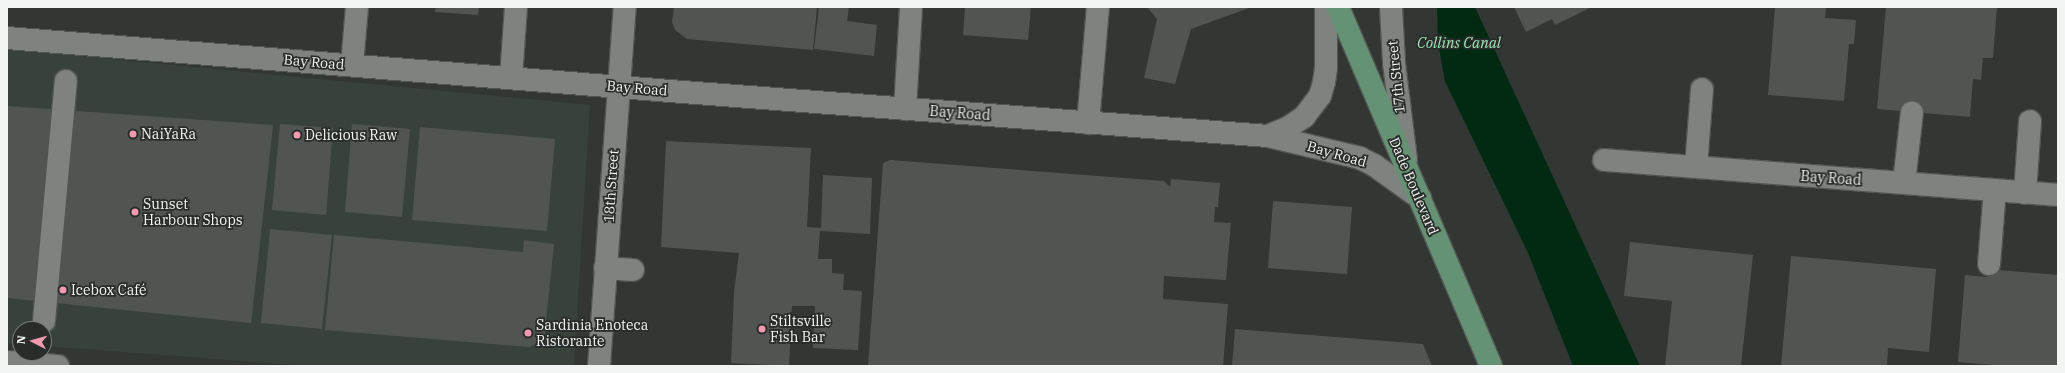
<!DOCTYPE html>
<meta charset="utf-8">
<style>
body{margin:0}
#map{position:relative;width:2065px;height:373px;overflow:hidden;background:#323733;font-family:"IBM Plex Serif",serif}
div>[style]{position:absolute}
.built>*{inset:0;background:#38423b}
.water>*{inset:0;background:#022a13}
.pier>*{inset:0;background:#323733}
.building>*{inset:0;background:#515552}
.roads{filter:drop-shadow(1px 0 #525653) drop-shadow(-1px 0 #525653) drop-shadow(0 1px #525653) drop-shadow(0 -1px #525653)}
.minor>*{height:22px;margin:-11px;padding:0 11px;transform-origin:11px;border-radius:11px;background:#7e837f}
.major>*{height:22px;margin:-11px;padding:0 11px;transform-origin:11px;border-radius:11px;background:#659174}
.dots>*{width:11px;height:11px;translate:-50% -50%;box-sizing:border-box;border:2px solid #282d29;border-radius:50%}
span{translate:-50% -50%;white-space:nowrap;text-align:center;line-height:1.15;-webkit-text-stroke:3.5px #282d29;paint-order:stroke}
.street-label{font-size:14px;color:#f2f5f3}
.poi-label{font-size:14px;color:#f2f5f3}
.left{translate:0 -50%;text-align:left}
.water-label{font-size:15px;color:#a2e3b5;font-style:italic}
.frame{position:absolute;inset:0;border:8px solid #f2f5f3;pointer-events:none}
.north{position:absolute;left:12px;top:321px;width:40px;height:40px;box-sizing:border-box;background:#282d29;border:1px solid #797d7a;border-radius:50%;rotate:276deg;font-size:11px;font-weight:700;line-height:16px;text-align:center;color:#f2f5f3}
.north::after{content:'';display:block;margin:auto;width:14px;height:18px;background:#f29ab0;clip-path:polygon(50% 0,100% 100%,50% 72%,0 100%)}
</style>
<div id="map">
<div class="built">
<div style="clip-path:polygon(7px 49px,590px 105px,574px 364px,571px 366px,307px 366px,44px 346px,44px 329px,20px 329px,20px 344px,7px 343px)"></div>
</div>
<div class="water">
<div style="clip-path:polygon(1409px 7px,1475px 7px,1640px 366px,1573px 366px,1528px 253px)"></div>
</div>
<div class="pier">
<div style="clip-path:polygon(1407px 7px,1437px 7px,1438px 43px,1446px 87px)"></div>
</div>
<div class="building">
<div style="clip-path:polygon(436px 7px,479px 7px,478px 15px,435px 12px)"></div>
<div style="clip-path:polygon(674px 7px,817px 7px,813px 50px,687px 39px,675px 30px,672px 22px)"></div>
<div style="clip-path:polygon(819px 7px,849px 7px,847px 21px,877px 25px,874px 56px,814px 49px)"></div>
<div style="clip-path:polygon(965px 7px,1031px 7px,1028px 40px,963px 35px)"></div>
<div style="clip-path:polygon(1147px 7px,1252px 7px,1191px 29px,1175px 84px,1144px 78px,1157px 19px)"></div>
<div style="clip-path:polygon(1514px 7px,1592px 7px,1555px 25px,1552px 19px,1526px 32px)"></div>
<div style="clip-path:polygon(1775px 7px,1826px 7px,1825px 18px,1856px 20px,1854px 44px,1849px 44px,1844px 101px,1768px 95px)"></div>
<div style="clip-path:polygon(1886px 7px,1997px 7px,1993px 58px,1983px 58px,1981px 80px,1973px 79px,1970px 117px,1877px 109px)"></div>
<div style="clip-path:polygon(7px 106px,273px 125px,251px 323px,7px 298px)"></div>
<div style="clip-path:polygon(280px 124px,333px 128px,326px 215px,272px 210px)"></div>
<div style="clip-path:polygon(352px 124px,410px 129px,402px 217px,345px 212px)"></div>
<div style="clip-path:polygon(420px 127px,555px 139px,547px 231px,412px 220px)"></div>
<div style="clip-path:polygon(666px 141px,811px 148px,807px 227px,821px 228px,823px 175px,872px 178px,870px 234px,820px 231px,818px 259px,832px 259px,832px 273px,844px 274px,843px 290px,862px 291px,858px 350px,813px 348px,815px 306px,792px 306px,789px 366px,731px 363px,734px 292px,739px 253px,661px 247px)"></div>
<div style="clip-path:polygon(890px 160px,1164px 181px,1170px 187px,1171px 179px,1220px 183px,1218px 207px,1215px 207px,1214px 222px,1231px 223px,1226px 280px,1164px 276px,1163px 299px,1228px 304px,1223px 366px,868px 366px,883px 163px)"></div>
<div style="clip-path:polygon(1273px 201px,1352px 207px,1347px 274px,1268px 268px)"></div>
<div style="clip-path:polygon(270px 229px,332px 235px,322px 329px,261px 323px)"></div>
<div style="clip-path:polygon(334px 235px,523px 252px,524px 240px,554px 244px,545px 332px,541px 342px,528px 347px,325px 330px)"></div>
<div style="clip-path:polygon(1630px 242px,1753px 255px,1741px 366px,1665px 366px,1672px 301px,1624px 296px)"></div>
<div style="clip-path:polygon(1791px 256px,1936px 269px,1929px 352px,1888px 348px,1887px 366px,1781px 366px)"></div>
<div style="clip-path:polygon(1987px 269px,2058px 275px,2058px 366px,2004px 366px,1958px 362px,1965px 275px,1987px 277px)"></div>
<div style="clip-path:polygon(1235px 329px,1423px 344px,1432px 366px,1232px 366px)"></div>
</div>
<div class="roads">
<div class="minor">
<div style="left:1391px;top:7px;width:56px;rotate:86.9deg"></div>
<div style="left:1394px;top:63px;width:97px;rotate:82.9deg"></div>
<div style="left:7px;top:38px;width:678px;rotate:4.57deg"></div>
<div style="left:683px;top:92px;width:587px;rotate:4.3deg"></div>
<div style="left:1268px;top:136px;width:95px;rotate:13.4deg"></div>
<div style="left:1360px;top:158px;width:16px;rotate:27deg"></div>
<div style="left:1374px;top:165px;width:57px;rotate:35.7deg"></div>
<div style="left:352px;top:65px;width:58px;rotate:-85.1deg"></div>
<div style="left:511px;top:78px;width:71px;rotate:-86deg"></div>
<div style="left:905px;top:109px;width:102px;rotate:-86.6deg"></div>
<div style="left:1088px;top:123px;width:116px;rotate:-85.1deg"></div>
<div style="left:1268px;top:136px;width:23px;rotate:-23deg"></div>
<div style="left:1289px;top:127px;width:18px;rotate:-34deg"></div>
<div style="left:1304px;top:117px;width:26px;rotate:-53deg"></div>
<div style="left:1320px;top:96px;width:15px;rotate:-74deg"></div>
<div style="left:1324px;top:82px;width:14px;rotate:-82deg"></div>
<div style="left:1326px;top:68px;width:61px;rotate:-90deg"></div>
<div style="left:1604px;top:160px;width:455px;rotate:4.4deg"></div>
<div style="left:1696px;top:167px;width:78px;rotate:-85.6deg"></div>
<div style="left:1904px;top:183px;width:71px;rotate:-83.6deg"></div>
<div style="left:2025px;top:193px;width:72px;rotate:-86deg"></div>
<div style="left:1989px;top:264px;width:74px;rotate:-85.4deg"></div>
<div style="left:605px;top:268px;width:28px;rotate:4deg"></div>
<div style="left:44px;top:321px;width:241px;rotate:-84.8deg"></div>
<div style="left:7px;top:362px;width:51px;rotate:4.5deg"></div>
<div style="left:599px;top:366px;width:360px;rotate:-85.9deg"></div>
</div>
<div class="major">
<div style="left:1338px;top:7px;width:390px;rotate:66.9deg"></div>
</div>
</div>
<div class="dots">
<div style="left:133px;top:134px;background:#f29ab0"></div>
<div style="left:297px;top:135px;background:#f29ab0"></div>
<div style="left:135px;top:212px;background:#f29ab0"></div>
<div style="left:63px;top:290px;background:#f29ab0"></div>
<div style="left:762px;top:329px;background:#f29ab0"></div>
<div style="left:528px;top:333px;background:#f29ab0"></div>
</div>
<div class="street-label">
<span style="left:314px;top:62px;rotate:5deg">Bay Road</span>
<span style="left:1396px;top:77px;rotate:-96deg">17th Street</span>
<span style="left:637px;top:88px;rotate:5deg">Bay Road</span>
<span style="left:960px;top:113px;rotate:4deg">Bay Road</span>
<span style="left:1337px;top:154px;rotate:16deg">Bay Road</span>
<span style="left:1831px;top:178px;rotate:4deg">Bay Road</span>
<span style="left:611px;top:186px;rotate:-86deg">18th Street</span>
<span style="left:1414px;top:186px;rotate:67deg">Dade Boulevard</span>
</div>
<div class="poi-label">
<span class="left" style="left:141px;top:134px">NaiYaRa</span>
<span class="left" style="left:305px;top:135px">Delicious Raw</span>
<span class="left" style="left:143px;top:212px">Sunset<br>Harbour Shops</span>
<span class="left" style="left:71px;top:290px">Icebox Café</span>
<span class="left" style="left:770px;top:329px">Stiltsville<br>Fish Bar</span>
<span class="left" style="left:536px;top:333px">Sardinia Enoteca<br>Ristorante</span>
</div>
<div class="water-label">
<span style="left:1459px;top:43px">Collins Canal</span>
</div>
<div class="frame"></div>
<div class="north">N</div>
</div>
